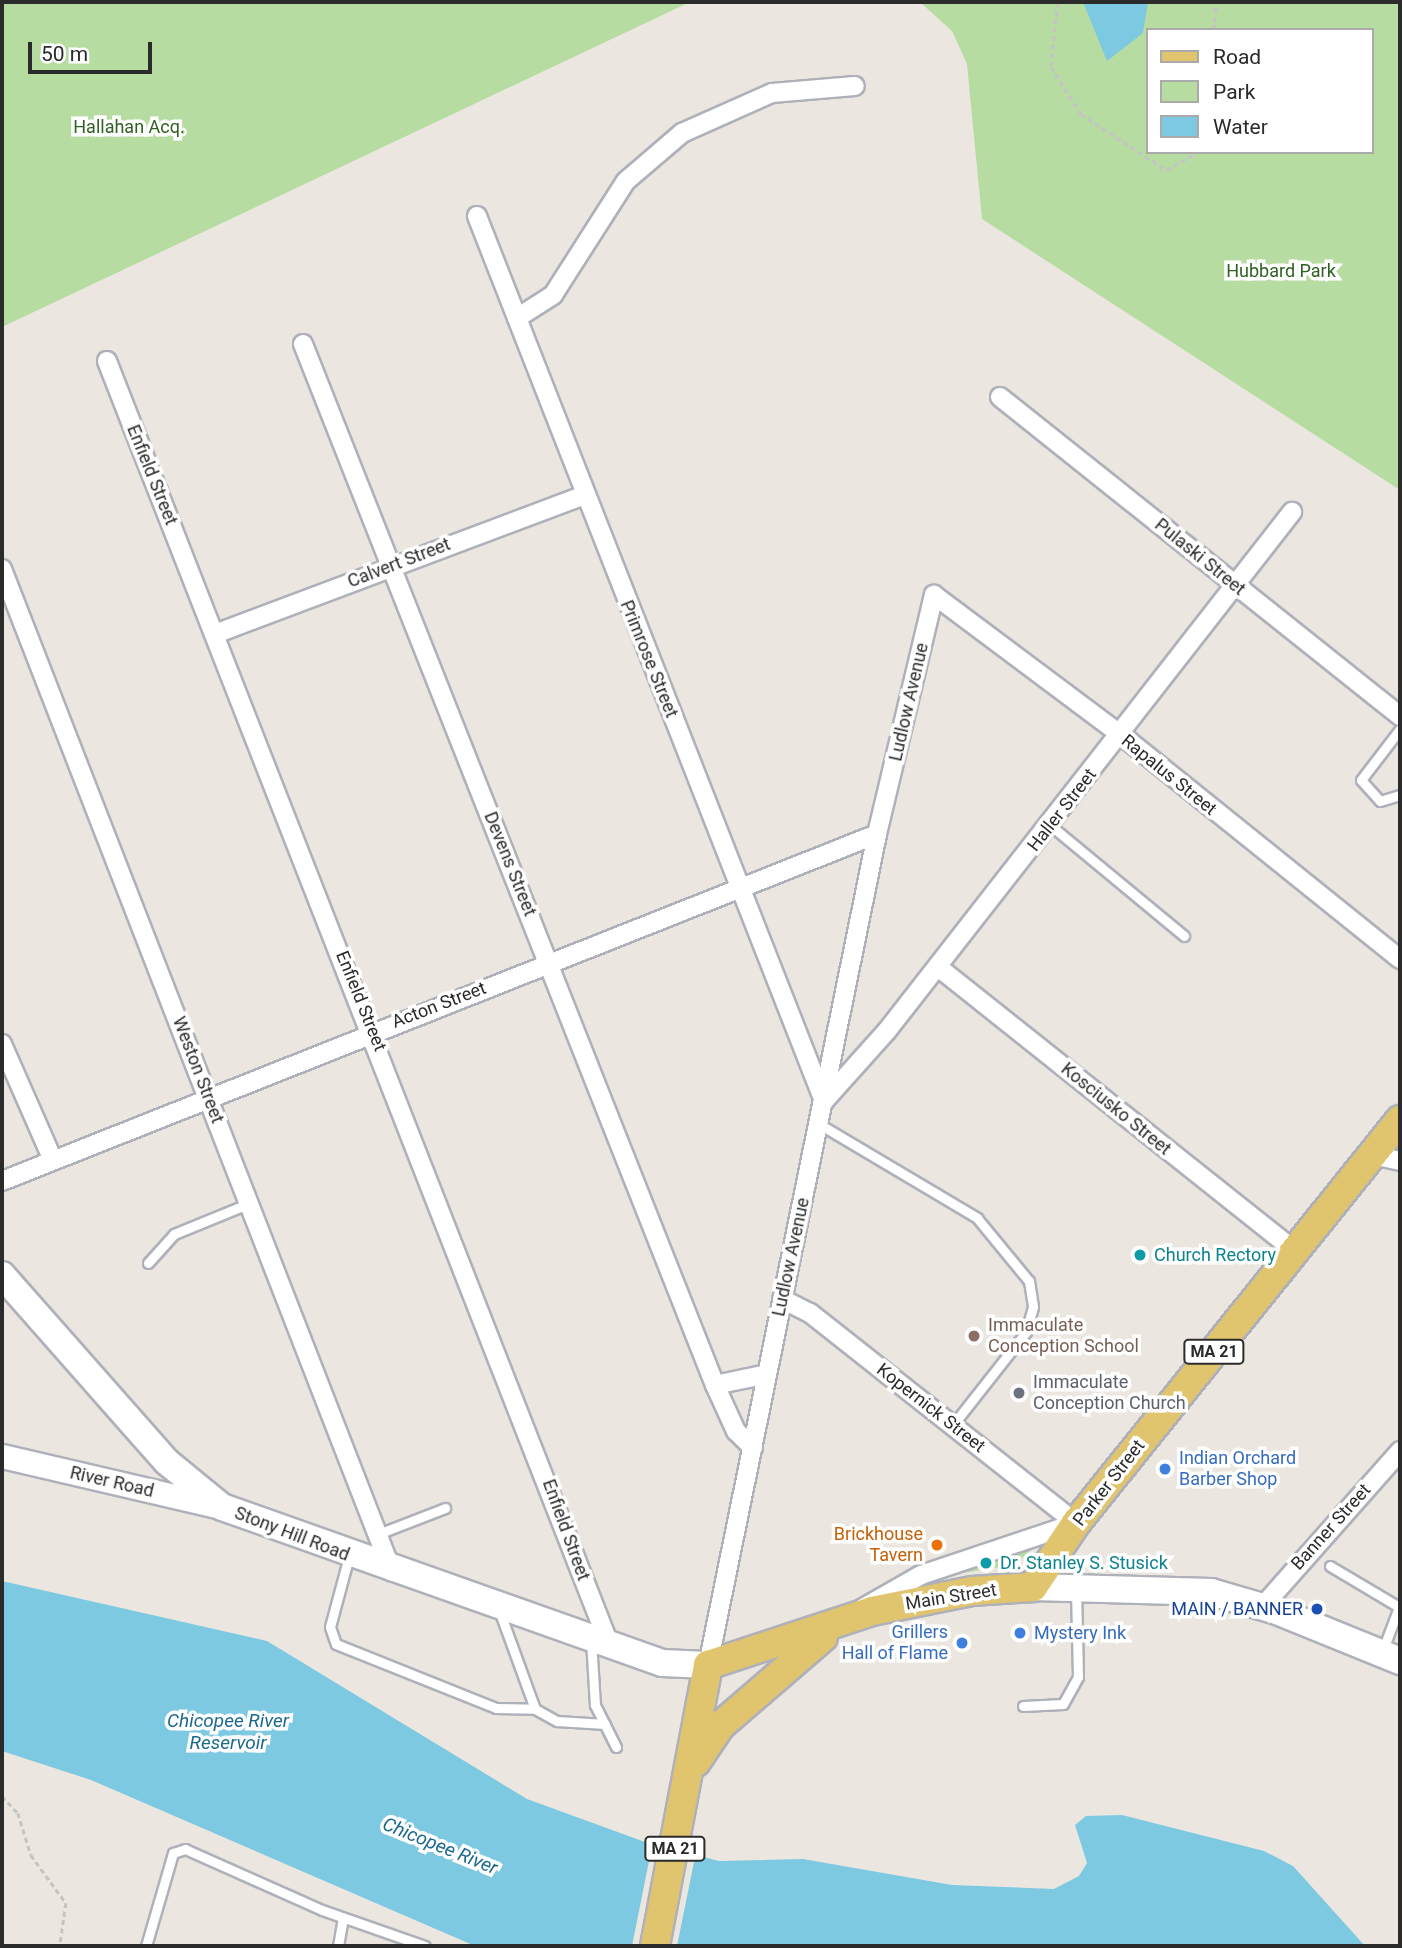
<!DOCTYPE html>
<style>
body{margin:0}
#map{position:relative;width:1402px;height:1948px;overflow:hidden;background:#ebe6df;font-family:Roboto,sans-serif}
div>[style]{position:absolute}
.green>*{inset:0;background:#b6dca1}
.water>*{inset:0;background:#7dc9e2}
.pier>*{inset:0;background:#ebe6df}
.path>*{height:2.5px;margin-top:-1.25px;transform-origin:0;background:repeating-linear-gradient(90deg,#c4c4c4 0 5px,transparent 0 8.5px)}
.roads{filter:drop-shadow(2px 0 #afb1ba) drop-shadow(-2px 0 #afb1ba) drop-shadow(0 2px #afb1ba) drop-shadow(0 -2px #afb1ba)}
.service>*{height:9px;margin:-4.5px;padding:0 4.5px;transform-origin:4.5px;border-radius:4.5px;background:#fff}
.minor>*{height:18px;margin:-9px;padding:0 9px;transform-origin:9px;border-radius:9px;background:#fff}
.tertiary>*{height:23px;margin:-11.5px;padding:0 11.5px;transform-origin:11.5px;border-radius:11.5px;background:#fff}
.secondary>*{height:26px;margin:-13px;padding:0 13px;transform-origin:13px;border-radius:13px;background:#fff}
.primary>*{height:28px;margin:-14px;padding:0 14px;transform-origin:14px;border-radius:14px;background:#e1c46e}
.dots>*{width:19px;height:19px;translate:-50% -50%;box-sizing:border-box;border:4px solid #fff;border-radius:50%}
span{translate:-50% -50%;white-space:nowrap;text-align:center;line-height:1.15;-webkit-text-stroke:7px #fff;paint-order:stroke}
.shield-label span{padding:2px 5px;background:#fff;border:2px solid;border-radius:5px;-webkit-text-stroke-width:0}
.shield-label{font-size:16px;color:#2b2b2b;font-weight:700}
.park-label{font-size:18px;color:#306122}
.street-label{font-size:18px;color:#2b2b2b}
.culture-label{font-size:18px;color:#0d838f}
.left{translate:0 -50%;text-align:left}
.education-label{font-size:18px;color:#785e54}
.worship-label{font-size:18px;color:#5b616d}
.shop-label{font-size:18px;color:#366cbe}
.right{translate:-100% -50%;text-align:right}
.food-label{font-size:18px;color:#c56008}
.transit-label{font-size:18px;color:#164399}
.water-label{font-size:19px;color:#1c698e;font-style:italic}
.frame{position:absolute;inset:0;border:4px solid #2b2b2b;pointer-events:none}
.legend{position:absolute;left:1146px;top:28px;width:228px;height:126px;box-sizing:border-box;background:#fff;border:2px solid #aaa;margin:0;padding:9px 12px;list-style:none;font-size:21px;color:#2b2b2b}
.legend li{display:flex;align-items:center;gap:14px;height:35px}
.legend b{width:35px;border:2px solid #aaa}
.scale{position:absolute;left:28px;top:42px;width:124px;height:32px;box-sizing:border-box;border:4px solid #2b2b2b;border-top:0;padding-left:9px;font-size:21px;line-height:24px;white-space:nowrap;color:#2b2b2b;-webkit-text-stroke:5px #fff;paint-order:stroke}
</style>
<div id="map">
<div class="green">
<div style="clip-path:polygon(2px 2px,690px 2px,2px 327px)"></div>
<div style="clip-path:polygon(evenodd,920px 2px,1400px 2px,1400px 490px,982px 219px,967px 64px,952px 31px,920px 2px,1148px 30px,1372px 30px,1372px 152px,1148px 152px,1148px 30px)"></div>
<div style="clip-path:polygon(1039px 1543px,1014px 1565px,948px 1575px)"></div>
</div>
<div class="water">
<div style="clip-path:polygon(1083px 2px,1148px 2px,1143px 33px,1107px 61px)"></div>
<div style="clip-path:polygon(2px 1581px,267px 1641px,527px 1799px,645px 1842px,719px 1861px,803px 1859px,952px 1885px,1054px 1889px,1079px 1876px,1087px 1863px,1075px 1825px,1086px 1816px,1122px 1815px,1264px 1851px,1293px 1866px,1365px 1946px,475px 1946px,91px 1780px,2px 1751px)"></div>
</div>
<div class="pier">
<div style="clip-path:polygon(653px 1841px,696px 1852px,677px 1946px,632px 1946px)"></div>
</div>
<div class="path">
<div style="left:1058px;top:2px;width:65px;rotate:96.1deg"></div>
<div style="left:1051px;top:67px;width:56px;rotate:57.4deg"></div>
<div style="left:1081px;top:114px;width:102px;rotate:33.4deg"></div>
<div style="left:1166px;top:170px;width:38px;rotate:-29deg"></div>
<div style="left:1214px;top:30px;width:28px;rotate:-86deg"></div>
<div style="left:2px;top:1796px;width:23px;rotate:47deg"></div>
<div style="left:18px;top:1813px;width:44px;rotate:72.8deg"></div>
<div style="left:31px;top:1855px;width:59px;rotate:53.9deg"></div>
<div style="left:66px;top:1903px;width:43px;rotate:97.9deg"></div>
</div>
<div class="roads">
<div class="service">
<div style="left:1400px;top:729px;width:64px;rotate:127.4deg"></div>
<div style="left:1361px;top:780px;width:28px;rotate:48deg"></div>
<div style="left:1380px;top:801px;width:21px;rotate:-17deg"></div>
<div style="left:1050px;top:825px;width:174px;rotate:39.6deg"></div>
<div style="left:819px;top:1124px;width:184px;rotate:30.7deg"></div>
<div style="left:977px;top:1218px;width:82px;rotate:50.5deg"></div>
<div style="left:1029px;top:1281px;width:26px;rotate:81deg"></div>
<div style="left:1033px;top:1307px;width:26px;rotate:106deg"></div>
<div style="left:1026px;top:1332px;width:120px;rotate:128.2deg"></div>
<div style="left:148px;top:1263px;width:39px;rotate:-48deg"></div>
<div style="left:174px;top:1234px;width:82px;rotate:-22.2deg"></div>
<div style="left:378px;top:1534px;width:72px;rotate:-21.2deg"></div>
<div style="left:349px;top:1556px;width:73px;rotate:105deg"></div>
<div style="left:330px;top:1627px;width:18px;rotate:71deg"></div>
<div style="left:336px;top:1644px;width:172px;rotate:21.8deg"></div>
<div style="left:496px;top:1708px;width:39px;rotate:1deg"></div>
<div style="left:1330px;top:1566px;width:80px;rotate:30.7deg"></div>
<div style="left:1399px;top:1607px;width:48px;rotate:110.7deg"></div>
<div style="left:499px;top:1610px;width:105px;rotate:70deg"></div>
<div style="left:535px;top:1709px;width:25px;rotate:29deg"></div>
<div style="left:557px;top:1721px;width:48px;rotate:3.6deg"></div>
<div style="left:591px;top:1640px;width:65px;rotate:86.5deg"></div>
<div style="left:595px;top:1705px;width:47px;rotate:63.4deg"></div>
<div style="left:1023px;top:1706px;width:40px;rotate:-2.9deg"></div>
<div style="left:1063px;top:1704px;width:31px;rotate:-61deg"></div>
<div style="left:1078px;top:1677px;width:88px;rotate:-91.3deg"></div>
<div style="left:146px;top:1946px;width:97px;rotate:-73.8deg"></div>
<div style="left:173px;top:1853px;width:13px;rotate:-18deg"></div>
<div style="left:185px;top:1849px;width:150px;rotate:24deg"></div>
<div style="left:322px;top:1910px;width:109px;rotate:19.3deg"></div>
<div style="left:338px;top:1946px;width:28px;rotate:-80deg"></div>
</div>
<div class="minor">
<div style="left:477px;top:216px;width:951px;rotate:68.59deg"></div>
<div style="left:824px;top:1101px;width:93px;rotate:-48.1deg"></div>
<div style="left:886px;top:1032px;width:660px;rotate:-52.02deg"></div>
<div style="left:517px;top:318px;width:43px;rotate:-32.6deg"></div>
<div style="left:553px;top:295px;width:135px;rotate:-57.4deg"></div>
<div style="left:626px;top:181px;width:74px;rotate:-40.6deg"></div>
<div style="left:682px;top:133px;width:98px;rotate:-24deg"></div>
<div style="left:772px;top:93px;width:83px;rotate:-4.8deg"></div>
<div style="left:303px;top:344px;width:1120px;rotate:68.41deg"></div>
<div style="left:715px;top:1385px;width:53px;rotate:-11.9deg"></div>
<div style="left:107px;top:361px;width:1378px;rotate:68.63deg"></div>
<div style="left:1000px;top:397px;width:512px;rotate:38.57deg"></div>
<div style="left:2px;top:569px;width:1076px;rotate:68.75deg"></div>
<div style="left:215px;top:634px;width:394px;rotate:-20.6deg"></div>
<div style="left:938px;top:967px;width:456px;rotate:38.5deg"></div>
<div style="left:2px;top:1044px;width:124px;rotate:66.3deg"></div>
<div style="left:1372px;top:1155px;width:29px;rotate:12deg"></div>
<div style="left:2px;top:1181px;width:941px;rotate:-21.63deg"></div>
<div style="left:782px;top:1299px;width:31px;rotate:27deg"></div>
<div style="left:810px;top:1313px;width:339px;rotate:38.3deg"></div>
<div style="left:715px;top:1385px;width:51px;rotate:65.5deg"></div>
<div style="left:736px;top:1431px;width:24px;rotate:45deg"></div>
<div style="left:1263px;top:1606px;width:207px;rotate:-48.5deg"></div>
<div style="left:863px;top:1608px;width:67px;rotate:-29.6deg"></div>
<div style="left:921px;top:1575px;width:163px;rotate:-18.5deg"></div>
<div style="left:708px;top:1665px;width:848px;rotate:-78.5deg"></div>
<div style="left:877px;top:834px;width:246px;rotate:-76.6deg"></div>
<div style="left:934px;top:595px;width:232px;rotate:36.8deg"></div>
<div style="left:1120px;top:734px;width:359px;rotate:38.8deg"></div>
</div>
<div class="tertiary">
<div style="left:2px;top:1456px;width:226px;rotate:13.1deg"></div>
</div>
<div class="secondary">
<div style="left:2px;top:1275px;width:249px;rotate:48.6deg"></div>
<div style="left:167px;top:1462px;width:71px;rotate:39.3deg"></div>
<div style="left:222px;top:1507px;width:467px;rotate:19.5deg"></div>
<div style="left:662px;top:1663px;width:46px;rotate:2.5deg"></div>
<div style="left:1033px;top:1587px;width:178px;rotate:1.6deg"></div>
<div style="left:1211px;top:1592px;width:69px;rotate:16.1deg"></div>
<div style="left:1277px;top:1611px;width:133px;rotate:22.1deg"></div>
</div>
<div class="primary">
<div style="left:696px;top:1762px;width:43px;rotate:-56.3deg"></div>
<div style="left:720px;top:1726px;width:136px;rotate:-40.8deg"></div>
<div style="left:655px;top:1946px;width:286px;rotate:-79.3deg"></div>
<div style="left:708px;top:1665px;width:173px;rotate:-18.2deg"></div>
<div style="left:872px;top:1611px;width:102px;rotate:-11.3deg"></div>
<div style="left:972px;top:1591px;width:61px;rotate:-3.8deg"></div>
<div style="left:1033px;top:1587px;width:77px;rotate:-56.1deg"></div>
<div style="left:1076px;top:1523px;width:517px;rotate:-51.2deg"></div>
</div>
</div>
<div class="dots">
<div style="left:1140px;top:1255px;background:#0f9aa8"></div>
<div style="left:974px;top:1336px;background:#8d6e63"></div>
<div style="left:1019px;top:1393px;background:#6b7280"></div>
<div style="left:1165px;top:1469px;background:#3f7fe0"></div>
<div style="left:937px;top:1545px;background:#e8710a"></div>
<div style="left:986px;top:1563px;background:#0f9aa8"></div>
<div style="left:1317px;top:1609px;background:#1a4fb4"></div>
<div style="left:1020px;top:1633px;background:#3f7fe0"></div>
<div style="left:962px;top:1643px;background:#3f7fe0"></div>
</div>
<div class="shield-label">
<span style="left:1214px;top:1352px">MA 21</span>
<span style="left:675px;top:1849px">MA 21</span>
</div>
<div class="park-label">
<span style="left:129px;top:127px">Hallahan Acq.</span>
<span style="left:1281px;top:271px">Hubbard Park</span>
</div>
<div class="street-label">
<span style="left:152px;top:475px;rotate:68deg">Enfield Street</span>
<span style="left:1200px;top:557px;rotate:39deg">Pulaski Street</span>
<span style="left:399px;top:563px;rotate:-21deg">Calvert Street</span>
<span style="left:649px;top:659px;rotate:68deg">Primrose Street</span>
<span style="left:909px;top:702px;rotate:-77deg">Ludlow Avenue</span>
<span style="left:1169px;top:775px;rotate:39deg">Rapalus Street</span>
<span style="left:1062px;top:810px;rotate:-52deg">Haller Street</span>
<span style="left:510px;top:864px;rotate:68deg">Devens Street</span>
<span style="left:361px;top:1001px;rotate:68deg">Enfield Street</span>
<span style="left:439px;top:1005px;rotate:-21deg">Acton Street</span>
<span style="left:198px;top:1070px;rotate:69deg">Weston Street</span>
<span style="left:1116px;top:1109px;rotate:39deg">Kosciusko Street</span>
<span style="left:791px;top:1257px;rotate:-78deg">Ludlow Avenue</span>
<span style="left:931px;top:1408px;rotate:38deg">Kopernick Street</span>
<span style="left:112px;top:1482px;rotate:13deg">River Road</span>
<span style="left:1109px;top:1483px;rotate:-52deg">Parker Street</span>
<span style="left:1331px;top:1527px;rotate:-48deg">Banner Street</span>
<span style="left:566px;top:1530px;rotate:70deg">Enfield Street</span>
<span style="left:292px;top:1534px;rotate:21deg">Stony Hill Road</span>
<span style="left:951px;top:1597px;rotate:-9deg">Main Street</span>
</div>
<div class="culture-label">
<span class="left" style="left:1154px;top:1255px">Church Rectory</span>
<span class="left" style="left:1000px;top:1563px">Dr. Stanley S. Stusick</span>
</div>
<div class="education-label">
<span class="left" style="left:988px;top:1336px">Immaculate<br>Conception School</span>
</div>
<div class="worship-label">
<span class="left" style="left:1033px;top:1393px">Immaculate<br>Conception Church</span>
</div>
<div class="shop-label">
<span class="left" style="left:1179px;top:1469px">Indian Orchard<br>Barber Shop</span>
<span class="right" style="left:948px;top:1643px">Grillers<br>Hall of Flame</span>
<span class="left" style="left:1034px;top:1633px">Mystery Ink</span>
</div>
<div class="food-label">
<span class="right" style="left:923px;top:1545px">Brickhouse<br>Tavern</span>
</div>
<div class="transit-label">
<span class="right" style="left:1303px;top:1609px">MAIN / BANNER</span>
</div>
<div class="water-label">
<span style="left:228px;top:1732px">Chicopee River<br>Reservoir</span>
<span style="left:440px;top:1846px;rotate:22deg">Chicopee River</span>
</div>
<div class="frame"></div>
<ul class="legend">
<li><b style="height:9px;background:#e1c46e"></b>Road</li>
<li><b style="height:19px;background:#b6dca1"></b>Park</li>
<li><b style="height:19px;background:#7dc9e2"></b>Water</li>
</ul>
<div class="scale">50 m</div>
</div>
